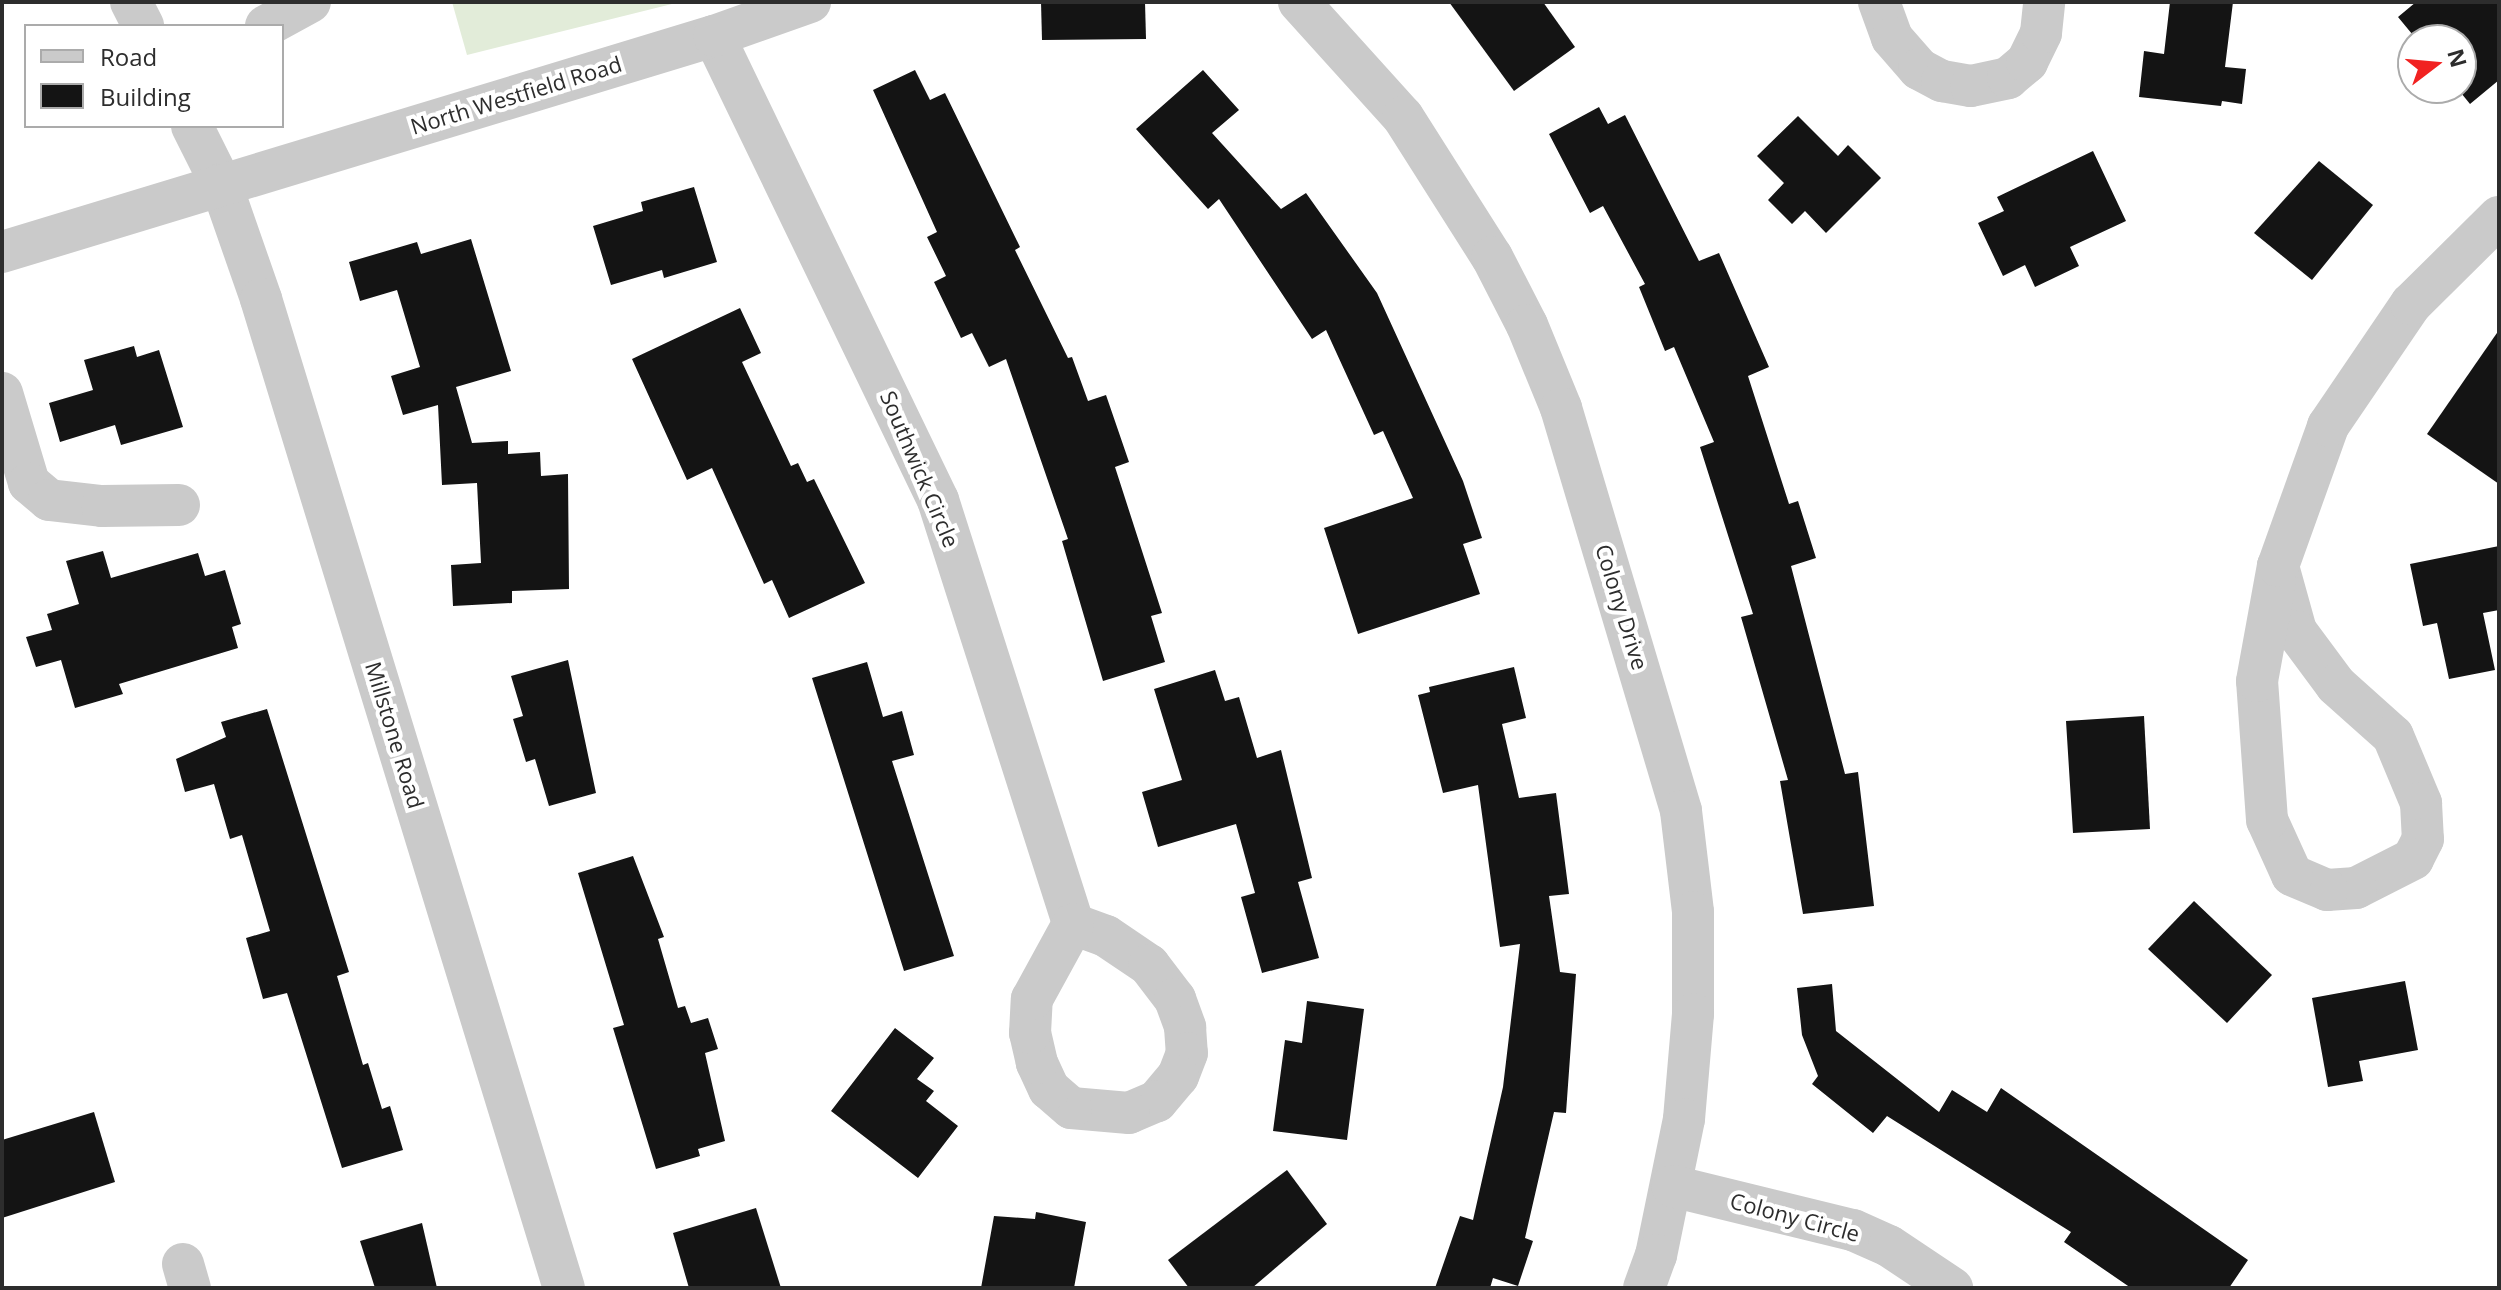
<!DOCTYPE html>
<style>
body{margin:0}
#map{position:relative;width:2501px;height:1290px;overflow:hidden;background:#fff;font-family:"Open Sans",sans-serif}
div>[style]{position:absolute}
.green>*{inset:0;background:#e2ecd9}
.building>*{inset:0;background:#141414}
.minor>*{height:42px;margin:-21px;padding:0 21px;transform-origin:21px;border-radius:21px;background:#cacaca}
span{translate:-50% -50%;white-space:nowrap;text-align:center;line-height:1.15;-webkit-text-stroke:8px #fff;paint-order:stroke}
.street-label{font-size:22px;color:#2d2d2d}
.frame{position:absolute;inset:0;border:4px solid #2d2d2d;pointer-events:none}
.legend{position:absolute;left:24px;top:24px;width:260px;height:104px;box-sizing:border-box;background:#fff;border:2px solid #ababab;margin:0;padding:10px 14px;list-style:none;font-size:24px;color:#2d2d2d}
.legend li{display:flex;align-items:center;gap:16px;height:40px}
.legend b{width:40px;border:2px solid #ababab}
.north{position:absolute;left:2397px;top:24px;width:80px;height:80px;box-sizing:border-box;background:#fff;border:2px solid #ababab;border-radius:50%;rotate:74deg;font-size:22px;font-weight:700;line-height:32px;text-align:center;color:#2d2d2d}
.north::after{content:'';display:block;margin:auto;width:28px;height:36px;background:#f12221;clip-path:polygon(50% 0,100% 100%,50% 72%,0 100%)}
</style>
<div id="map">
<div class="green">
<div style="clip-path:polygon(452px 2px,680px 2px,467px 55px)"></div>
</div>
<div class="building">
<div style="clip-path:polygon(1041px 2px,1145px 2px,1146px 39px,1042px 40px)"></div>
<div style="clip-path:polygon(1449px 2px,1543px 2px,1575px 47px,1514px 91px)"></div>
<div style="clip-path:polygon(2170px 2px,2233px 2px,2225px 67px,2246px 69px,2242px 104px,2222px 101px,2221px 106px,2139px 97px,2144px 51px,2164px 54px)"></div>
<div style="clip-path:polygon(2416px 2px,2499px 2px,2499px 80px,2470px 104px,2457px 88px,2461px 40px,2417px 40px,2398px 17px)"></div>
<div style="clip-path:polygon(915px 70px,930px 100px,945px 93px,1020px 247px,1015px 250px,1068px 358px,1072px 357px,1088px 401px,1106px 395px,1129px 462px,1115px 467px,1162px 613px,1151px 616px,1165px 662px,1103px 681px,1062px 541px,1068px 539px,1006px 359px,989px 367px,972px 333px,961px 338px,934px 282px,946px 276px,927px 237px,937px 232px,873px 90px)"></div>
<div style="clip-path:polygon(1203px 70px,1239px 110px,1212px 133px,1281px 209px,1306px 193px,1377px 293px,1463px 481px,1482px 538px,1463px 544px,1480px 594px,1358px 634px,1324px 528px,1413px 498px,1383px 431px,1374px 435px,1326px 330px,1312px 339px,1219px 199px,1208px 209px,1136px 129px)"></div>
<div style="clip-path:polygon(1599px 107px,1608px 124px,1625px 115px,1699px 261px,1719px 253px,1769px 367px,1748px 376px,1789px 504px,1798px 501px,1816px 558px,1791px 566px,1845px 774px,1858px 772px,1874px 906px,1803px 914px,1780px 781px,1788px 780px,1741px 617px,1753px 614px,1700px 447px,1714px 442px,1674px 347px,1665px 351px,1639px 287px,1645px 284px,1603px 206px,1590px 213px,1549px 134px)"></div>
<div style="clip-path:polygon(1798px 116px,1838px 156px,1848px 145px,1881px 178px,1826px 233px,1805px 211px,1792px 224px,1768px 200px,1784px 183px,1757px 156px)"></div>
<div style="clip-path:polygon(2093px 151px,2126px 221px,2070px 247px,2079px 266px,2035px 287px,2025px 265px,2003px 276px,1978px 223px,2004px 211px,1997px 197px)"></div>
<div style="clip-path:polygon(2319px 161px,2373px 205px,2312px 280px,2254px 233px)"></div>
<div style="clip-path:polygon(694px 187px,717px 262px,664px 278px,662px 270px,611px 285px,593px 226px,643px 211px,641px 202px)"></div>
<div style="clip-path:polygon(471px 239px,511px 371px,456px 387px,472px 443px,508px 441px,508px 454px,540px 452px,541px 476px,568px 474px,569px 589px,512px 591px,512px 603px,453px 606px,451px 565px,481px 563px,477px 483px,442px 485px,438px 405px,403px 415px,391px 376px,420px 367px,397px 290px,360px 301px,349px 262px,417px 242px,421px 254px)"></div>
<div style="clip-path:polygon(740px 308px,761px 353px,742px 362px,791px 466px,798px 463px,807px 482px,814px 479px,865px 583px,789px 618px,772px 580px,764px 584px,712px 468px,687px 480px,632px 359px)"></div>
<div style="clip-path:polygon(2499px 330px,2499px 484px,2427px 434px)"></div>
<div style="clip-path:polygon(134px 346px,137px 357px,159px 350px,183px 427px,121px 445px,115px 425px,60px 442px,49px 403px,93px 390px,84px 360px)"></div>
<div style="clip-path:polygon(2499px 546px,2499px 610px,2483px 613px,2495px 670px,2449px 679px,2437px 623px,2423px 626px,2410px 564px)"></div>
<div style="clip-path:polygon(103px 551px,111px 578px,198px 553px,205px 576px,225px 570px,241px 624px,232px 627px,238px 648px,119px 684px,123px 694px,75px 708px,61px 660px,36px 667px,26px 637px,52px 630px,47px 614px,79px 604px,66px 561px)"></div>
<div style="clip-path:polygon(568px 660px,596px 793px,549px 806px,535px 759px,526px 762px,513px 719px,523px 716px,511px 676px)"></div>
<div style="clip-path:polygon(867px 662px,883px 717px,902px 711px,914px 755px,892px 761px,954px 956px,904px 971px,812px 678px)"></div>
<div style="clip-path:polygon(1514px 667px,1526px 718px,1502px 724px,1519px 798px,1556px 793px,1569px 894px,1549px 896px,1560px 972px,1576px 974px,1566px 1113px,1554px 1112px,1525px 1238px,1533px 1241px,1518px 1286px,1493px 1278px,1490px 1288px,1435px 1288px,1460px 1216px,1473px 1220px,1503px 1087px,1520px 944px,1500px 947px,1478px 785px,1443px 793px,1418px 695px,1430px 692px,1429px 687px)"></div>
<div style="clip-path:polygon(1215px 670px,1225px 701px,1239px 697px,1257px 758px,1281px 750px,1312px 878px,1298px 882px,1319px 958px,1262px 973px,1241px 897px,1255px 893px,1236px 824px,1158px 847px,1142px 792px,1182px 780px,1154px 689px)"></div>
<div style="clip-path:polygon(267px 709px,349px 972px,337px 976px,363px 1065px,368px 1063px,382px 1109px,390px 1106px,403px 1150px,342px 1168px,287px 993px,263px 999px,246px 938px,270px 931px,242px 835px,230px 839px,214px 784px,185px 792px,176px 759px,226px 737px,221px 722px)"></div>
<div style="clip-path:polygon(2144px 716px,2150px 829px,2073px 833px,2066px 721px)"></div>
<div style="clip-path:polygon(633px 856px,664px 937px,658px 939px,678px 1008px,685px 1006px,691px 1023px,708px 1018px,718px 1049px,705px 1053px,725px 1141px,698px 1149px,700px 1156px,656px 1169px,613px 1028px,624px 1025px,578px 873px)"></div>
<div style="clip-path:polygon(2194px 901px,2272px 975px,2227px 1023px,2148px 949px)"></div>
<div style="clip-path:polygon(2405px 981px,2418px 1050px,2359px 1061px,2363px 1081px,2328px 1087px,2312px 998px)"></div>
<div style="clip-path:polygon(1832px 984px,1836px 1031px,1939px 1112px,1952px 1090px,1987px 1112px,2001px 1088px,2248px 1260px,2229px 1288px,2131px 1288px,2064px 1242px,2071px 1232px,1887px 1116px,1873px 1133px,1812px 1084px,1818px 1076px,1802px 1035px,1797px 988px)"></div>
<div style="clip-path:polygon(1307px 1001px,1364px 1009px,1347px 1140px,1273px 1131px,1285px 1040px,1302px 1043px)"></div>
<div style="clip-path:polygon(895px 1028px,934px 1058px,917px 1079px,934px 1091px,926px 1101px,958px 1126px,918px 1178px,831px 1111px)"></div>
<div style="clip-path:polygon(94px 1112px,115px 1182px,2px 1218px,2px 1140px)"></div>
<div style="clip-path:polygon(1287px 1170px,1327px 1224px,1252px 1288px,1189px 1288px,1168px 1260px)"></div>
<div style="clip-path:polygon(756px 1208px,781px 1288px,689px 1288px,673px 1233px)"></div>
<div style="clip-path:polygon(1036px 1212px,1086px 1222px,1074px 1288px,981px 1288px,994px 1216px,1035px 1219px)"></div>
<div style="clip-path:polygon(422px 1223px,437px 1288px,375px 1288px,360px 1241px)"></div>
</div>
<div class="minor">
<div style="left:131px;top:2px;width:27px;rotate:63deg"></div>
<div style="left:1299px;top:2px;width:155px;rotate:47.9deg"></div>
<div style="left:1403px;top:117px;width:166px;rotate:57.6deg"></div>
<div style="left:1492px;top:257px;width:76px;rotate:62.8deg"></div>
<div style="left:1527px;top:325px;width:90px;rotate:67.7deg"></div>
<div style="left:1561px;top:408px;width:420px;rotate:73.4deg"></div>
<div style="left:1681px;top:811px;width:102px;rotate:83.2deg"></div>
<div style="left:1693px;top:912px;width:102px;rotate:90deg"></div>
<div style="left:1693px;top:1014px;width:105px;rotate:94.9deg"></div>
<div style="left:1684px;top:1119px;width:139px;rotate:101.6deg"></div>
<div style="left:1656px;top:1255px;width:35px;rotate:110deg"></div>
<div style="left:1879px;top:2px;width:38px;rotate:70deg"></div>
<div style="left:1892px;top:38px;width:41px;rotate:48.9deg"></div>
<div style="left:1919px;top:69px;width:26px;rotate:28deg"></div>
<div style="left:1942px;top:81px;width:29px;rotate:10deg"></div>
<div style="left:1971px;top:86px;width:38px;rotate:-12deg"></div>
<div style="left:2008px;top:78px;width:25px;rotate:-40deg"></div>
<div style="left:2027px;top:62px;width:32px;rotate:-64deg"></div>
<div style="left:2041px;top:33px;width:31px;rotate:-84deg"></div>
<div style="left:266px;top:26px;width:50px;rotate:-28.6deg"></div>
<div style="left:714px;top:36px;width:515px;rotate:64.23deg"></div>
<div style="left:938px;top:500px;width:445px;rotate:72.3deg"></div>
<div style="left:192px;top:126px;width:65px;rotate:63.4deg"></div>
<div style="left:221px;top:184px;width:122px;rotate:70.8deg"></div>
<div style="left:261px;top:299px;width:1034px;rotate:72.97deg"></div>
<div style="left:2px;top:252px;width:744px;rotate:-16.88deg"></div>
<div style="left:714px;top:36px;width:102px;rotate:-19.5deg"></div>
<div style="left:2px;top:393px;width:94px;rotate:73.3deg"></div>
<div style="left:29px;top:483px;width:26px;rotate:40deg"></div>
<div style="left:49px;top:500px;width:53px;rotate:6.5deg"></div>
<div style="left:102px;top:506px;width:77px;rotate:-0.7deg"></div>
<div style="left:2278px;top:566px;width:67px;rotate:74.5deg"></div>
<div style="left:2296px;top:631px;width:67px;rotate:53.5deg"></div>
<div style="left:2336px;top:685px;width:76px;rotate:41.8deg"></div>
<div style="left:2393px;top:736px;width:73px;rotate:67.3deg"></div>
<div style="left:2421px;top:803px;width:36px;rotate:87deg"></div>
<div style="left:2423px;top:839px;width:22px;rotate:117deg"></div>
<div style="left:2413px;top:859px;width:64px;rotate:153deg"></div>
<div style="left:2356px;top:888px;width:29px;rotate:176deg"></div>
<div style="left:2327px;top:890px;width:38px;rotate:-157deg"></div>
<div style="left:2292px;top:875px;width:60px;rotate:-114.4deg"></div>
<div style="left:2267px;top:820px;width:139px;rotate:-94.1deg"></div>
<div style="left:2257px;top:681px;width:117px;rotate:-79.7deg"></div>
<div style="left:2278px;top:566px;width:149px;rotate:-70.3deg"></div>
<div style="left:2328px;top:426px;width:148px;rotate:-55.8deg"></div>
<div style="left:2411px;top:304px;width:124px;rotate:-44.7deg"></div>
<div style="left:1073px;top:924px;width:35px;rotate:20deg"></div>
<div style="left:1106px;top:936px;width:52px;rotate:34deg"></div>
<div style="left:1149px;top:965px;width:43px;rotate:52.6deg"></div>
<div style="left:1175px;top:999px;width:30px;rotate:70deg"></div>
<div style="left:1185px;top:1027px;width:26px;rotate:86deg"></div>
<div style="left:1187px;top:1053px;width:25px;rotate:111deg"></div>
<div style="left:1178px;top:1076px;width:33px;rotate:130deg"></div>
<div style="left:1157px;top:1101px;width:30px;rotate:157deg"></div>
<div style="left:1129px;top:1113px;width:58px;rotate:-175.1deg"></div>
<div style="left:1071px;top:1108px;width:29px;rotate:-139deg"></div>
<div style="left:1049px;top:1089px;width:29px;rotate:-115deg"></div>
<div style="left:1037px;top:1063px;width:31px;rotate:-103deg"></div>
<div style="left:1030px;top:1033px;width:34px;rotate:-87deg"></div>
<div style="left:1032px;top:999px;width:85px;rotate:-61.3deg"></div>
<div style="left:1672px;top:1186px;width:186px;rotate:13.7deg"></div>
<div style="left:1853px;top:1230px;width:39px;rotate:24deg"></div>
<div style="left:1889px;top:1246px;width:76px;rotate:33.7deg"></div>
<div style="left:183px;top:1264px;width:25px;rotate:74deg"></div>
</div>
<div class="street-label">
<span style="left:516px;top:95px;rotate:-17deg">North Westfield Road</span>
<span style="left:920px;top:469px;rotate:67deg">Southwick Circle</span>
<span style="left:1622px;top:607px;rotate:73deg">Colony Drive</span>
<span style="left:395px;top:735px;rotate:73deg">Millstone Road</span>
<span style="left:1795px;top:1217px;rotate:15deg">Colony Circle</span>
</div>
<div class="frame"></div>
<ul class="legend">
<li><b style="height:10px;background:#cacaca"></b>Road</li>
<li><b style="height:22px;background:#141414"></b>Building</li>
</ul>
<div class="north">N</div>
</div>
